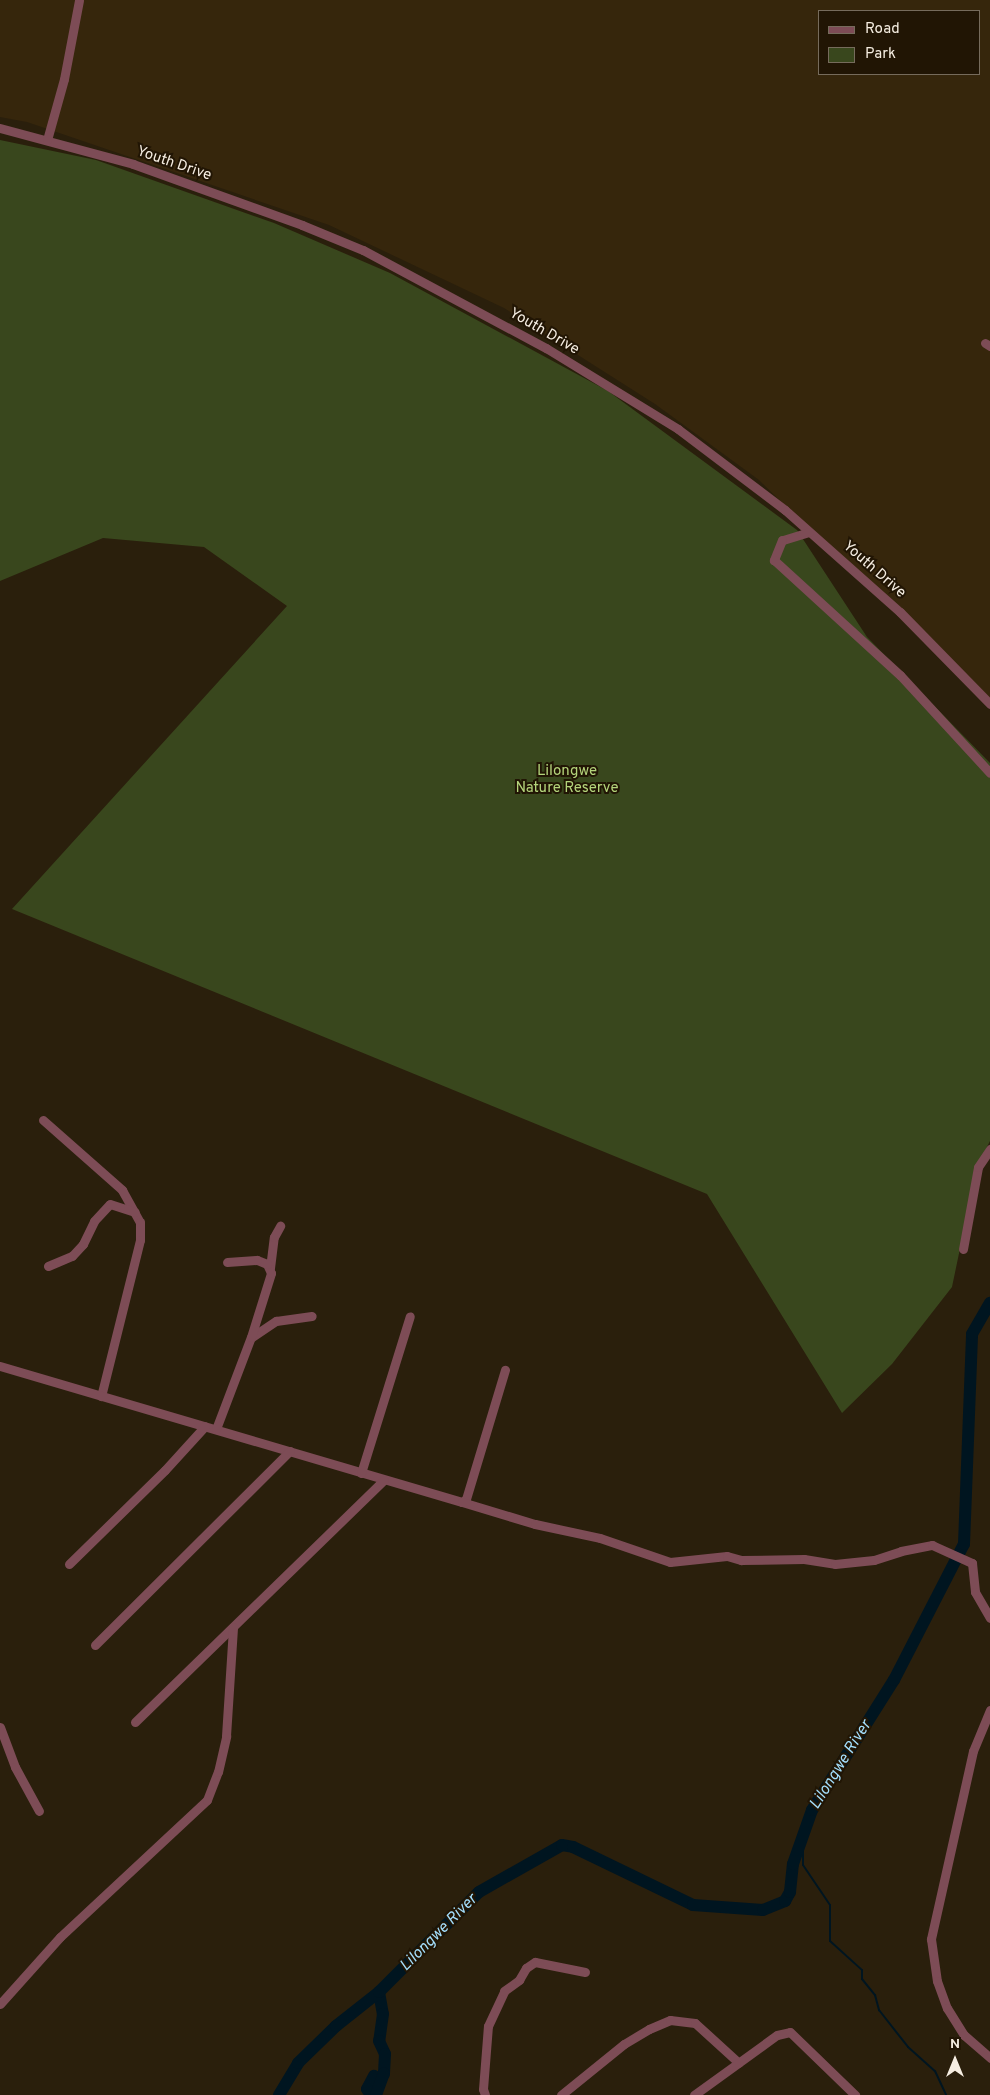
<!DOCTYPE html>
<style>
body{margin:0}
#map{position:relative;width:990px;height:2095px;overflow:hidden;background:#2a1f0c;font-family:Overpass,sans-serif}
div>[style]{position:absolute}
.built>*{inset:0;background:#36260c}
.green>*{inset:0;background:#39471d}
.stream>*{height:2px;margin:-1px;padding:0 1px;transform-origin:1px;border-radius:1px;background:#001520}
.river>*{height:12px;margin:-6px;padding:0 6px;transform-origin:6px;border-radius:6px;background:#001520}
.minor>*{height:9px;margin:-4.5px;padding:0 4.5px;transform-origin:4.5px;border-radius:4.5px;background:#7d4c56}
span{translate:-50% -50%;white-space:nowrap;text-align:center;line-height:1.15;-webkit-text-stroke:4px #211504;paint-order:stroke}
.street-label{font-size:15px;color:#f5ede1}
.park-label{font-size:15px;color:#b4d47b}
.water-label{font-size:16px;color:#a3defc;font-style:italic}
.legend{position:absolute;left:818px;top:10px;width:162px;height:65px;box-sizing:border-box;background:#211504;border:1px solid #766b5c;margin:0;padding:6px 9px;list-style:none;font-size:15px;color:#f5ede1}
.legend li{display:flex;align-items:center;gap:10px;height:25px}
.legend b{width:25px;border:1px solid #766b5c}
.north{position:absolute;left:930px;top:2035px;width:50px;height:50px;-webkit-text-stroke:4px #211504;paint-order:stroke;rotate:0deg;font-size:14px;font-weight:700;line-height:20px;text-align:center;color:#f5ede1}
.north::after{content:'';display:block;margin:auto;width:18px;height:22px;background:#f5ede1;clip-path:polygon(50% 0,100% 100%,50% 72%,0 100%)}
</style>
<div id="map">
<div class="built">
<div style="clip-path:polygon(evenodd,0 0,990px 0,990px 706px,759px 480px,655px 404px,504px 308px,329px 225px,27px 122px,0 117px,0 0,819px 11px,979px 11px,979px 74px,819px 74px,819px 11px)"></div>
</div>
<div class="green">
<div style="clip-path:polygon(0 140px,96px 160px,274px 223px,390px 273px,608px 391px,797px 530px,867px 637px,990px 763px,990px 1141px,977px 1167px,952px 1287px,892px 1364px,842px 1413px,707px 1194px,12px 909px,287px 606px,204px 547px,103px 538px,0 581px)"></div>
</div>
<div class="stream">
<div style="left:803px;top:1834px;width:31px;rotate:90deg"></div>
<div style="left:803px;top:1865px;width:48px;rotate:56deg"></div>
<div style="left:830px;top:1905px;width:36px;rotate:90deg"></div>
<div style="left:830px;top:1941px;width:43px;rotate:42.2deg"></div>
<div style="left:862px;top:1970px;width:9px;rotate:90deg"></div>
<div style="left:862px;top:1979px;width:21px;rotate:51deg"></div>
<div style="left:875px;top:1995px;width:16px;rotate:75deg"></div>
<div style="left:879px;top:2010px;width:47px;rotate:51.9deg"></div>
<div style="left:908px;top:2047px;width:36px;rotate:42deg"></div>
<div style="left:935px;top:2071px;width:26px;rotate:65deg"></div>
</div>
<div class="river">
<div style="left:379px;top:1992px;width:22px;rotate:80deg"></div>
<div style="left:383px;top:2014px;width:27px;rotate:98deg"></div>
<div style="left:379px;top:2041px;width:14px;rotate:65deg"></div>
<div style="left:385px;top:2054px;width:20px;rotate:93deg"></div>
<div style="left:279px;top:2095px;width:37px;rotate:-59deg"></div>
<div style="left:298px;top:2063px;width:53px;rotate:-44.2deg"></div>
<div style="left:336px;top:2026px;width:55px;rotate:-38.3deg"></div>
<div style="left:379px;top:1992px;width:141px;rotate:-45deg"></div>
<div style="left:479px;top:1892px;width:95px;rotate:-29.5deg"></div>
<div style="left:562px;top:1845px;width:11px;rotate:10deg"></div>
<div style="left:573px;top:1847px;width:133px;rotate:25.8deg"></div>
<div style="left:693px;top:1905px;width:70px;rotate:4.1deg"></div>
<div style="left:763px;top:1910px;width:24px;rotate:-22deg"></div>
<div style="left:785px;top:1901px;width:10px;rotate:-61deg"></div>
<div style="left:790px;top:1892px;width:28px;rotate:-84deg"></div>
<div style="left:793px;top:1864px;width:57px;rotate:-70.6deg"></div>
<div style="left:812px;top:1810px;width:154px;rotate:-57.8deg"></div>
<div style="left:894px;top:1680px;width:153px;rotate:-62.8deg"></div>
<div style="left:964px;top:1544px;width:210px;rotate:-87.8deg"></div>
<div style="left:972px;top:1334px;width:36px;rotate:-60deg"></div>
<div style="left:371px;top:2095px;width:7px;rotate:-124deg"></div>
<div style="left:367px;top:2089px;width:15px;rotate:-62deg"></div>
<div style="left:376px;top:2095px;width:23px;rotate:-70deg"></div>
</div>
<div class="minor">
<div style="left:0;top:128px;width:138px;rotate:15.1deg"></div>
<div style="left:133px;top:164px;width:180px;rotate:19.8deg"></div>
<div style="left:302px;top:225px;width:66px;rotate:22.3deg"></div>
<div style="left:363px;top:250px;width:208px;rotate:28.2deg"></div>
<div style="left:546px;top:348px;width:155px;rotate:31.5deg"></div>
<div style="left:678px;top:429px;width:134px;rotate:37.1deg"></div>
<div style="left:785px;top:510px;width:154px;rotate:41.6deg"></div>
<div style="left:900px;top:612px;width:129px;rotate:45.6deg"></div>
<div style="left:47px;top:140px;width:63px;rotate:-74.4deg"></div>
<div style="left:64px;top:79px;width:80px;rotate:-79.2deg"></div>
<div style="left:985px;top:343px;width:6px;rotate:31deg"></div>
<div style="left:809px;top:532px;width:28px;rotate:163deg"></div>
<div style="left:782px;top:540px;width:22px;rotate:112deg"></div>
<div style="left:774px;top:560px;width:171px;rotate:42.4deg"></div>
<div style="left:900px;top:675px;width:133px;rotate:47.4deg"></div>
<div style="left:43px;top:1120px;width:106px;rotate:41.5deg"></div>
<div style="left:122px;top:1190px;width:37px;rotate:61deg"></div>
<div style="left:140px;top:1222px;width:18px;rotate:90deg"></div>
<div style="left:140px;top:1240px;width:161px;rotate:104deg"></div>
<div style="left:963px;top:1249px;width:83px;rotate:-79.6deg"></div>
<div style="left:978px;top:1167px;width:22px;rotate:-56deg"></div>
<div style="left:48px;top:1266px;width:26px;rotate:-23deg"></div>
<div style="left:72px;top:1256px;width:16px;rotate:-47deg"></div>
<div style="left:83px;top:1244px;width:25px;rotate:-64deg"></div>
<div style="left:94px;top:1221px;width:23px;rotate:-47deg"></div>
<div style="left:110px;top:1204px;width:26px;rotate:18deg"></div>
<div style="left:270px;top:1268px;width:31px;rotate:-83deg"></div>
<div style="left:274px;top:1237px;width:13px;rotate:-61deg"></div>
<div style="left:252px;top:1337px;width:29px;rotate:-34deg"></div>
<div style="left:276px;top:1321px;width:36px;rotate:-8deg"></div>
<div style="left:0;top:1366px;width:482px;rotate:16.4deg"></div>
<div style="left:462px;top:1502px;width:5px;rotate:-37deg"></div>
<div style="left:466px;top:1499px;width:135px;rotate:-73.2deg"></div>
<div style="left:216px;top:1429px;width:98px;rotate:-69.2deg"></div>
<div style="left:251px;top:1337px;width:67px;rotate:-72.6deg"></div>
<div style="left:271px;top:1273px;width:10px;rotate:-114deg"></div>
<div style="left:267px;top:1264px;width:11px;rotate:-158deg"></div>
<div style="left:257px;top:1260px;width:30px;rotate:176deg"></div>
<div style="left:361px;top:1473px;width:164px;rotate:-72.7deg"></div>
<div style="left:462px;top:1502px;width:76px;rotate:16.8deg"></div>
<div style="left:535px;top:1524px;width:66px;rotate:12.2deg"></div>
<div style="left:600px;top:1538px;width:74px;rotate:18.9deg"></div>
<div style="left:670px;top:1562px;width:57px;rotate:-6deg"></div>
<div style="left:727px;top:1556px;width:15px;rotate:16deg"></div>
<div style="left:741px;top:1560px;width:63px;rotate:-0.9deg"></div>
<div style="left:804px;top:1559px;width:31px;rotate:9deg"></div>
<div style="left:835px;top:1564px;width:39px;rotate:-6deg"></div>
<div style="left:874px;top:1560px;width:28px;rotate:-18deg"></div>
<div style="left:901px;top:1551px;width:32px;rotate:-11deg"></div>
<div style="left:932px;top:1545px;width:44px;rotate:24.2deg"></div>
<div style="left:972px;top:1563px;width:29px;rotate:84deg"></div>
<div style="left:975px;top:1592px;width:30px;rotate:60deg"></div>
<div style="left:69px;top:1564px;width:134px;rotate:-44.4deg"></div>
<div style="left:165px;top:1470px;width:59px;rotate:-47.7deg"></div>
<div style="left:95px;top:1645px;width:275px;rotate:-44.9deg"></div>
<div style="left:990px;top:1710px;width:44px;rotate:112.5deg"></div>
<div style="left:973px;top:1751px;width:193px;rotate:102.6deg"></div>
<div style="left:931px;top:1939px;width:42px;rotate:81.9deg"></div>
<div style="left:937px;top:1981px;width:29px;rotate:70deg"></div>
<div style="left:947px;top:2008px;width:32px;rotate:58deg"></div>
<div style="left:964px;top:2035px;width:35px;rotate:41deg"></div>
<div style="left:135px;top:1722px;width:347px;rotate:-44.2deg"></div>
<div style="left:0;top:1727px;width:43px;rotate:69.4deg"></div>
<div style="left:15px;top:1767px;width:50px;rotate:61.4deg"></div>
<div style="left:0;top:2004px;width:90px;rotate:-48.2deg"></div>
<div style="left:60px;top:1937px;width:201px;rotate:-43deg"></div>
<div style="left:207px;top:1800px;width:30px;rotate:-69deg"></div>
<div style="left:218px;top:1772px;width:37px;rotate:-77deg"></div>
<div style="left:226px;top:1736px;width:109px;rotate:-86.3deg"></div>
<div style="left:485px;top:2095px;width:6px;rotate:-108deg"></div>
<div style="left:483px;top:2089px;width:63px;rotate:-85.5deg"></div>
<div style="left:488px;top:2026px;width:38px;rotate:-65deg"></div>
<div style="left:504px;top:1991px;width:19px;rotate:-36deg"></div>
<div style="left:519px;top:1980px;width:14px;rotate:-60deg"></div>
<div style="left:526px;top:1968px;width:11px;rotate:-34deg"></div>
<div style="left:535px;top:1962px;width:51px;rotate:11.3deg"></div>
<div style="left:561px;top:2095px;width:81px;rotate:-39deg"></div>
<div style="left:624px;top:2044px;width:29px;rotate:-31deg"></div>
<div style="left:649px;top:2029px;width:23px;rotate:-23deg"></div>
<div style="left:670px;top:2020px;width:25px;rotate:7deg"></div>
<div style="left:695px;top:2023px;width:59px;rotate:42.3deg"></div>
<div style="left:694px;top:2095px;width:102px;rotate:-35.9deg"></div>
<div style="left:777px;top:2035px;width:13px;rotate:-13deg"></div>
<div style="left:790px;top:2032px;width:91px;rotate:44.1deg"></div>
</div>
<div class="street-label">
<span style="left:174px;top:164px;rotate:19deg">Youth Drive</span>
<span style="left:544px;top:332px;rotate:30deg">Youth Drive</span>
<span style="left:874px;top:570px;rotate:41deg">Youth Drive</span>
</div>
<div class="park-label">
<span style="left:567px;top:780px">Lilongwe<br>Nature Reserve</span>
</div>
<div class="water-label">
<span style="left:841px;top:1765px;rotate:-58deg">Lilongwe River</span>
<span style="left:439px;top:1933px;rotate:-45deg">Lilongwe River</span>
</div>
<ul class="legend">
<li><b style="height:6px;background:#7d4c56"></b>Road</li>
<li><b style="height:14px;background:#39471d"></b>Park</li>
</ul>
<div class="north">N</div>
</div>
